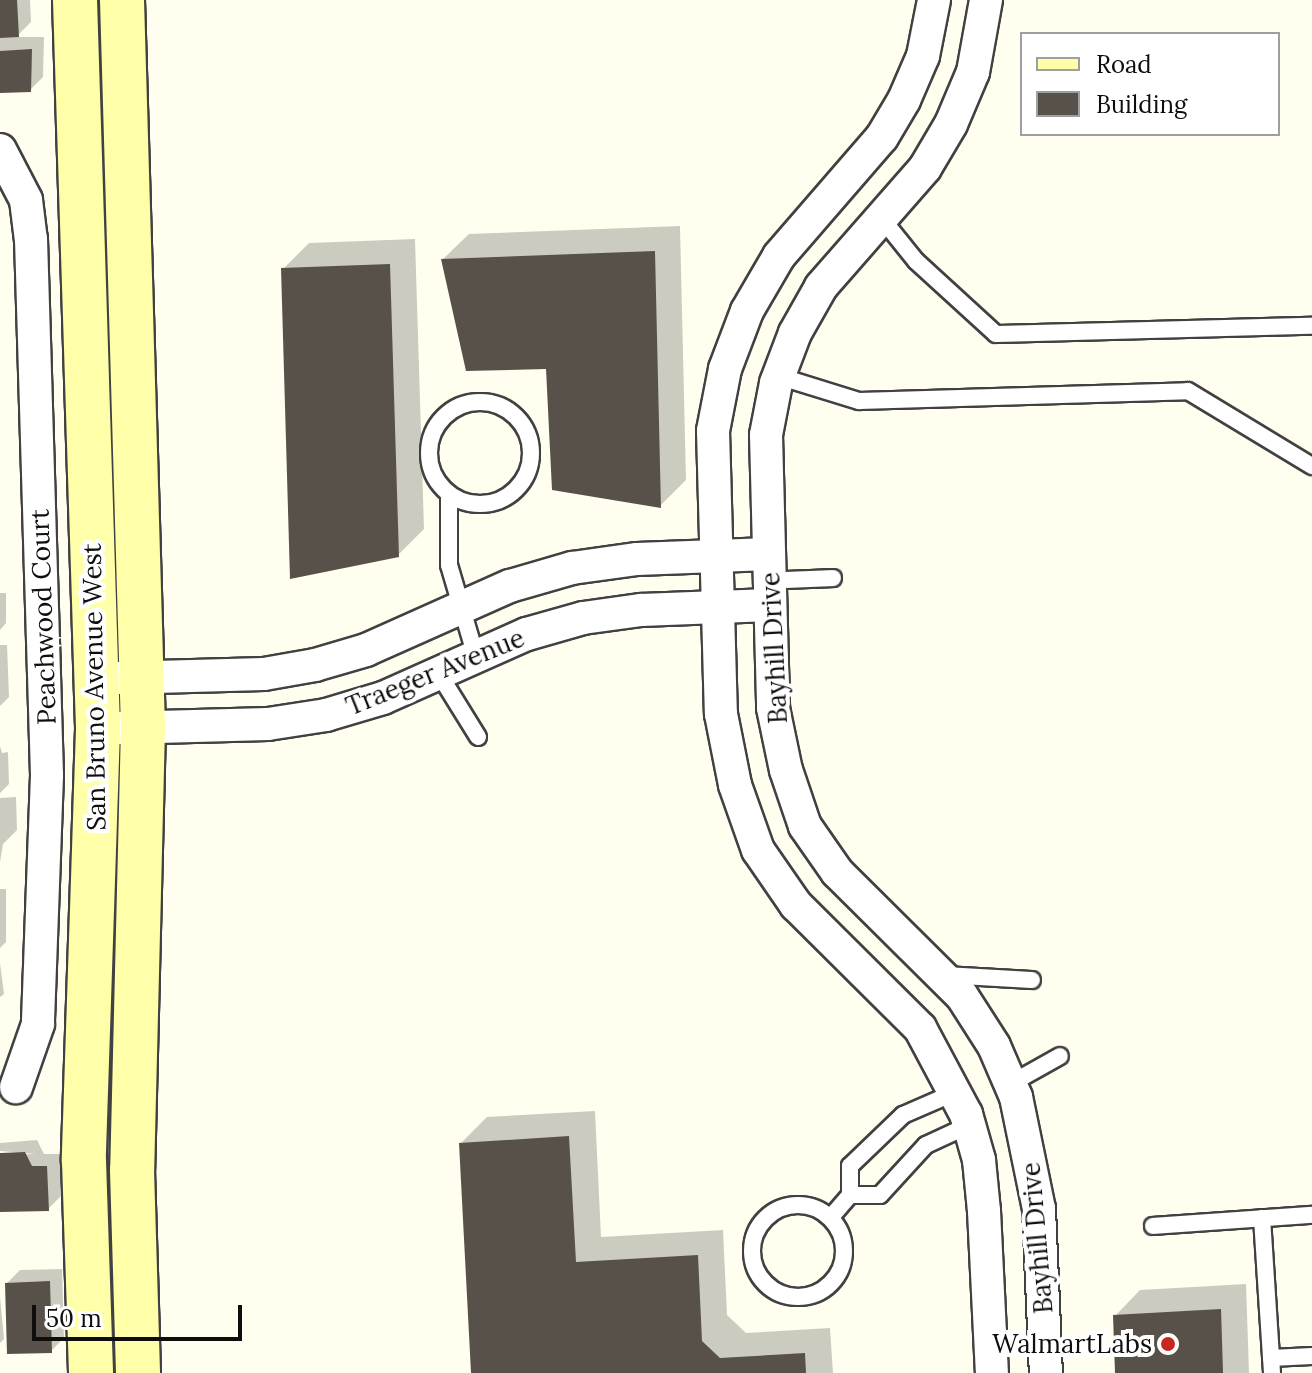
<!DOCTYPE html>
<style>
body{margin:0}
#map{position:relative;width:1312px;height:1373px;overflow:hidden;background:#fffeef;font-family:Lora,serif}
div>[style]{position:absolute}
.shadow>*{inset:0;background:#0003}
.building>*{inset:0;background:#58514a}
.roads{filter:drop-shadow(2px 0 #414141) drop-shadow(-2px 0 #414141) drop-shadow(0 2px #414141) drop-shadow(0 -2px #414141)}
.service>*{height:16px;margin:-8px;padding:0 8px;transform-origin:8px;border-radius:8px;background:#fff}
.service>.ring{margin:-8px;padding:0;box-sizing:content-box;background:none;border:16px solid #fff;border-radius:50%}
.minor>*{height:32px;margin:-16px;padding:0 16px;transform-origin:16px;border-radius:16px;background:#fff}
.secondary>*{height:44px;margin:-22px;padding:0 22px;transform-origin:22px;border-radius:22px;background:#ffa}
.dots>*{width:22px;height:22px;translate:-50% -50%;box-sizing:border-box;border:4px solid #fff;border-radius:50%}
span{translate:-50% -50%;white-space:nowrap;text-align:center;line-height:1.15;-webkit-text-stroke:8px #fff;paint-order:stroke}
.street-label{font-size:26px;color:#0e0e0e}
.poi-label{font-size:26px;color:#0e0e0e}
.right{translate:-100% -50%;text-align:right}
.legend{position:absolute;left:1020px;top:32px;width:260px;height:104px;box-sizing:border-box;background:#fff;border:2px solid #9f9f9f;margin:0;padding:10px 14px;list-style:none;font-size:24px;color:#0e0e0e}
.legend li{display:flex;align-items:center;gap:16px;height:40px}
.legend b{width:40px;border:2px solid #9f9f9f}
.scale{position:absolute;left:32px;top:1305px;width:210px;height:36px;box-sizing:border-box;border:4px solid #0e0e0e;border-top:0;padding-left:10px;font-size:24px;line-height:28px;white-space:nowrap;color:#0e0e0e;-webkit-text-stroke:6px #fff;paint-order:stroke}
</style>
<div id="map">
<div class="shadow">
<div style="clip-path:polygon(0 0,30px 0,31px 22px,16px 37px,44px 37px,43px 77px,30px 90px,0 91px)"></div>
<div style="clip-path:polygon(680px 226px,686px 480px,660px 506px,548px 367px,443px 259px,469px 234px)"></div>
<div style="clip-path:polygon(415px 239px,424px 529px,398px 555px,283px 269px,309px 243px)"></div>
<div style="clip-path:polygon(0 593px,6px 593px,6px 623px,0 630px)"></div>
<div style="clip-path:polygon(0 645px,7px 645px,9px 697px,0 706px)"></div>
<div style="clip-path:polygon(0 746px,2px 753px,8px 752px,9px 784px,0 793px)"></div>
<div style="clip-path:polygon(16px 797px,17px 830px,3px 844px,0 862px,0 798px)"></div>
<div style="clip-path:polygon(0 889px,6px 889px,6px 942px,0 948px)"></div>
<div style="clip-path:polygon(0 963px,4px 994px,0 997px)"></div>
<div style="clip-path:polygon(595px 1111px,601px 1237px,723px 1230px,727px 1315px,746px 1333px,830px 1328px,833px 1373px,473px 1373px,461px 1143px,487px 1117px)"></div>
<div style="clip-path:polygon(37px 1140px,44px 1154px,60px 1154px,61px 1196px,48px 1209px,0 1210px,0 1155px,35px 1154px,0 1151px,0 1143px)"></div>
<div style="clip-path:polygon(62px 1269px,64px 1338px,51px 1351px,7px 1283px,20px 1270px)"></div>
<div style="clip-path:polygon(1246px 1284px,1249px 1373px,1117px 1373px,1115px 1316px,1140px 1290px)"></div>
<div style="clip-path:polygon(0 1297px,4px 1339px,0 1343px)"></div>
</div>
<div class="building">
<div style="clip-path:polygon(0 0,17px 0,19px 37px,0 38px)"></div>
<div style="clip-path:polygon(32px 49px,31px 92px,0 93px,0 51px)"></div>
<div style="clip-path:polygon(655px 251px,661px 508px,552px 490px,546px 369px,466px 371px,441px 259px)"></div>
<div style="clip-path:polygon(390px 264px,399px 557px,290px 579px,281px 268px)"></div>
<div style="clip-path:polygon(569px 1136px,576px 1262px,698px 1255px,702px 1341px,720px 1358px,805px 1353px,806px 1373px,471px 1373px,459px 1143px)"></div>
<div style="clip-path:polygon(25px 1152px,32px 1166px,47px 1166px,49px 1211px,0 1212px,0 1153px)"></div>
<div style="clip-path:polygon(50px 1281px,52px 1353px,7px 1354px,5px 1283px)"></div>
<div style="clip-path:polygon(1221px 1309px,1223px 1373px,1115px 1373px,1113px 1315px)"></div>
</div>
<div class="roads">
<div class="service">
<div style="left:879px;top:215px;width:59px;rotate:51.2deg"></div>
<div style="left:916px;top:261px;width:108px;rotate:42.4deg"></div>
<div style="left:996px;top:334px;width:316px;rotate:-1.5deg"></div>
<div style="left:778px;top:376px;width:85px;rotate:17.2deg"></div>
<div style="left:859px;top:401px;width:329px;rotate:-1.7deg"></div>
<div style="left:1188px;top:391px;width:145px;rotate:31.2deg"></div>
<div class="ring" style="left:429px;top:402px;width:86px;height:86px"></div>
<div style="left:449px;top:495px;width:70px;rotate:90deg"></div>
<div style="left:449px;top:565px;width:96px;rotate:73.6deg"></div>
<div style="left:787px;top:580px;width:46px;rotate:-2.5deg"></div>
<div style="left:439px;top:674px;width:74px;rotate:58.2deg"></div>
<div style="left:944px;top:975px;width:88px;rotate:3.3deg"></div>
<div style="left:1010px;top:1084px;width:57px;rotate:-29.2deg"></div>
<div style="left:850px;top:1195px;width:30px"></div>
<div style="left:880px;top:1195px;width:68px;rotate:-47.4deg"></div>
<div style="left:926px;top:1145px;width:47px;rotate:-24.9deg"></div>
<div class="ring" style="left:752px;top:1205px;width:76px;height:76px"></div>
<div style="left:831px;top:1217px;width:29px;rotate:-49deg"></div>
<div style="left:850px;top:1195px;width:29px;rotate:-90deg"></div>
<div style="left:850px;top:1166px;width:74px;rotate:-43.9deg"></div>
<div style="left:903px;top:1115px;width:58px;rotate:-23.5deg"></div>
<div style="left:1262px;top:1218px;width:155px;rotate:86.3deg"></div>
<div style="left:1153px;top:1226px;width:159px;rotate:-4deg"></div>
<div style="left:1271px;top:1358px;width:41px;rotate:-2.8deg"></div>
</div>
<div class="minor">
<div style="left:934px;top:0;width:57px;rotate:101.1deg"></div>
<div style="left:923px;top:56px;width:48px;rotate:113.4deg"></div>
<div style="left:904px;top:100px;width:43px;rotate:120.7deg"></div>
<div style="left:882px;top:137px;width:157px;rotate:130.9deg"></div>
<div style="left:779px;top:256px;width:64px;rotate:120.2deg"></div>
<div style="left:747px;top:311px;width:62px;rotate:110.8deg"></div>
<div style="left:725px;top:369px;width:63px;rotate:101deg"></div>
<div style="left:713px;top:431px;width:283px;rotate:88.4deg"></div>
<div style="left:721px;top:714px;width:72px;rotate:78.8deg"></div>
<div style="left:735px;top:785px;width:69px;rotate:70.5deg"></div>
<div style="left:758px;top:850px;width:67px;rotate:55.4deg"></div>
<div style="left:796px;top:905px;width:175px;rotate:44.8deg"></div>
<div style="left:920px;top:1028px;width:98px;rotate:61.9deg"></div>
<div style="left:966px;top:1114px;width:48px;rotate:74.2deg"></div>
<div style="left:979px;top:1160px;width:51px;rotate:84.4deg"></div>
<div style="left:984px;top:1211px;width:162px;rotate:87.2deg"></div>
<div style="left:986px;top:0;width:73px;rotate:100.2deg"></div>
<div style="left:973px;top:72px;width:56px;rotate:112.9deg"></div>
<div style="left:951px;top:124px;width:51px;rotate:120.6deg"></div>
<div style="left:925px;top:168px;width:158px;rotate:131.2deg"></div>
<div style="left:821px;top:287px;width:53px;rotate:119.5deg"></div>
<div style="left:795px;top:333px;width:53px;rotate:110.8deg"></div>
<div style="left:776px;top:383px;width:53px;rotate:100.9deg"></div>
<div style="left:766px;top:435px;width:273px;rotate:88.5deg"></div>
<div style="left:773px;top:708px;width:63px;rotate:78.2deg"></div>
<div style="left:786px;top:770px;width:59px;rotate:71.3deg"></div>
<div style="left:805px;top:826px;width:56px;rotate:55.2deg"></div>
<div style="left:837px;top:872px;width:176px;rotate:44.8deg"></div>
<div style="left:962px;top:996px;width:59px;rotate:57.4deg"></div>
<div style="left:994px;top:1046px;width:56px;rotate:66.7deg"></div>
<div style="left:1016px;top:1097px;width:114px;rotate:78.4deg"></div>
<div style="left:1039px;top:1209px;width:164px;rotate:87.6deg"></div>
<div style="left:0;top:150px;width:56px;rotate:62.5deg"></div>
<div style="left:26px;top:200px;width:39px;rotate:83deg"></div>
<div style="left:31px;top:239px;width:536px;rotate:88.29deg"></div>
<div style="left:47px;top:775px;width:249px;rotate:92.1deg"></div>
<div style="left:38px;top:1024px;width:67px;rotate:109.2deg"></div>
<div style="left:119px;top:678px;width:145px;rotate:-1.6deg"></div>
<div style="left:264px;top:674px;width:52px;rotate:-10deg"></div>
<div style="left:315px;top:665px;width:53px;rotate:-16.4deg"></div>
<div style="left:366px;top:650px;width:158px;rotate:-24deg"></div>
<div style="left:510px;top:586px;width:65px;rotate:-16.2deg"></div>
<div style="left:572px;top:568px;width:66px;rotate:-7.9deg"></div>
<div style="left:637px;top:559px;width:132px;rotate:-2.2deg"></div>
<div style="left:121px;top:728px;width:147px;rotate:-1.6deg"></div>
<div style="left:268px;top:724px;width:59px;rotate:-8.8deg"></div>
<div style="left:326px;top:715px;width:59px;rotate:-16.6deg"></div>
<div style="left:383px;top:698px;width:158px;rotate:-24deg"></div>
<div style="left:527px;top:634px;width:58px;rotate:-15.9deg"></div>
<div style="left:583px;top:618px;width:59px;rotate:-7.9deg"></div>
<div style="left:641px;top:610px;width:129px;rotate:-2.2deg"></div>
</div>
<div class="secondary">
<div style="left:75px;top:0;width:729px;rotate:88.19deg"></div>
<div style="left:98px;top:729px;width:432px;rotate:91.9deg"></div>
<div style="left:84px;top:1161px;width:212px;rotate:88.1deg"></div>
<div style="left:122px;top:0;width:727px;rotate:88.35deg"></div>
<div style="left:143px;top:727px;width:443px;rotate:91.4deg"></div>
<div style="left:132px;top:1170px;width:203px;rotate:88.3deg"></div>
</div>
</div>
<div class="dots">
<div style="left:1168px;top:1344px;background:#c7281d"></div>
</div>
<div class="street-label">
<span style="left:43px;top:617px;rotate:-92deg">Peachwood Court</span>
<span style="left:774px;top:648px;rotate:-93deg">Bayhill Drive</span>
<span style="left:435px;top:672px;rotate:-22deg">Traeger Avenue</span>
<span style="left:94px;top:687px;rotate:-91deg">San Bruno Avenue West</span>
<span style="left:1037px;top:1238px;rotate:-95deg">Bayhill Drive</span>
</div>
<div class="poi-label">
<span class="right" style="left:1152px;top:1344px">WalmartLabs</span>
</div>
<ul class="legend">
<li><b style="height:10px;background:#ffa"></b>Road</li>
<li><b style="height:22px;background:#58514a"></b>Building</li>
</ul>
<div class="scale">50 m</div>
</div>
